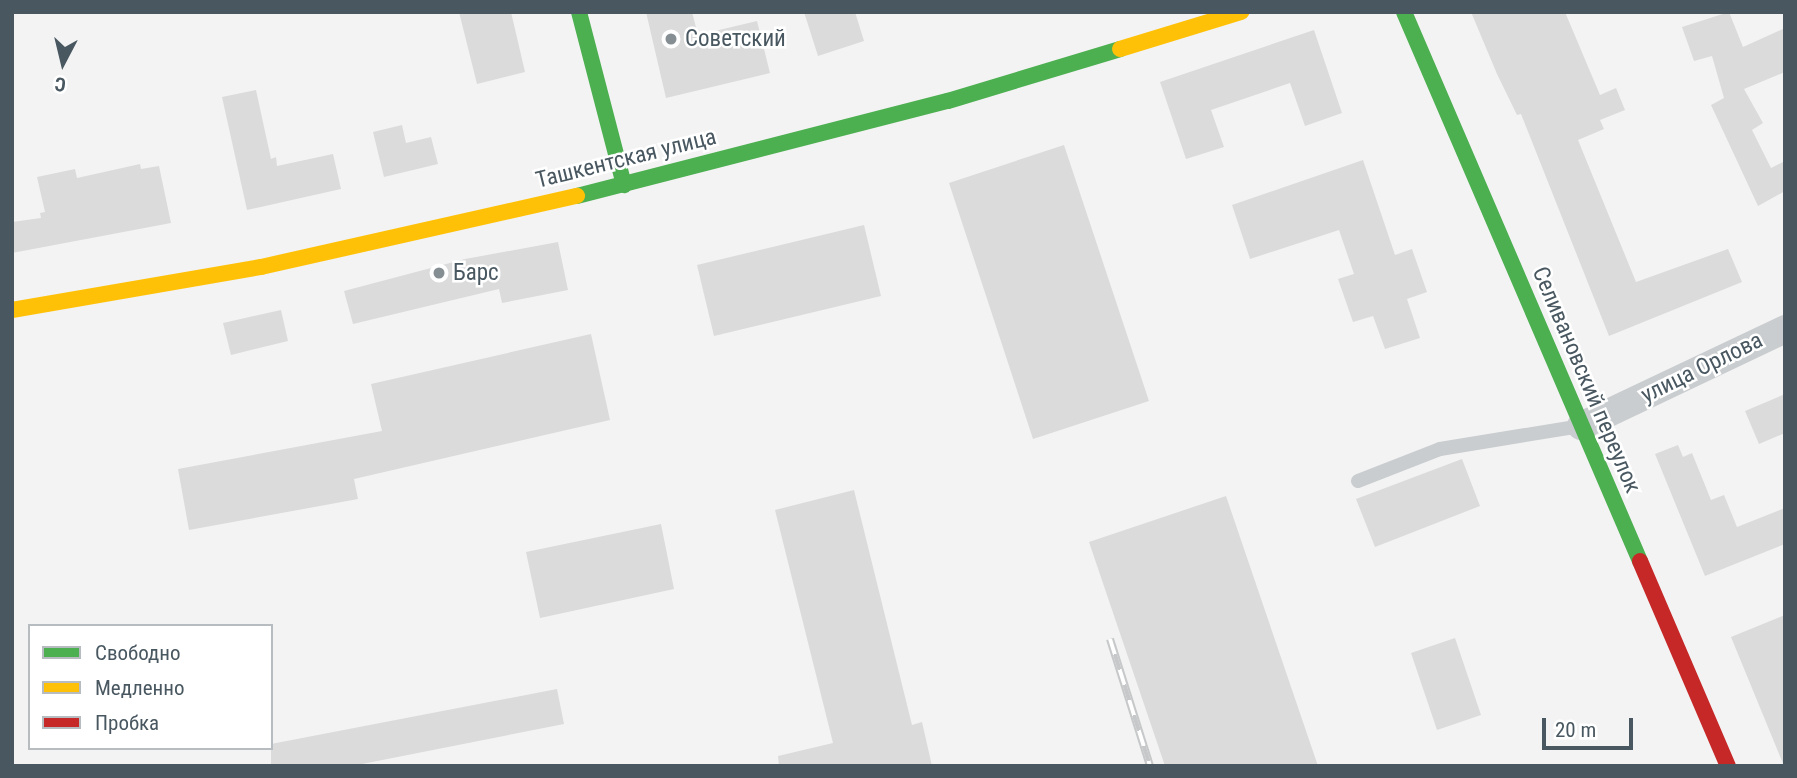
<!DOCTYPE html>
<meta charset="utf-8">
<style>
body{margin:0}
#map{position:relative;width:1797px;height:778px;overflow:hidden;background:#f3f3f3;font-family:"Roboto Condensed",sans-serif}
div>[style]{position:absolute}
.building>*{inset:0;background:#dbdbdc}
.lane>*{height:14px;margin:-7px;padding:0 7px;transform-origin:7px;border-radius:7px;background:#c9cdcf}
.street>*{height:28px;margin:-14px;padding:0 14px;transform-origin:14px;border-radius:14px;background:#c9cdcf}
.fast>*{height:16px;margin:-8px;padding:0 8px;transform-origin:8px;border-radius:8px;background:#4caf50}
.slow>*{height:16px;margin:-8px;padding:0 8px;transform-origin:8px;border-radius:8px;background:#ffc107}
.jam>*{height:16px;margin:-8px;padding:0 8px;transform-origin:8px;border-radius:8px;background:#c62828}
.rail>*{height:8px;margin-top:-4px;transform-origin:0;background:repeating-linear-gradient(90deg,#fff 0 16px,#c6c8c9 0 32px);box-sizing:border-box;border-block:2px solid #c6c8c9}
.dots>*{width:19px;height:19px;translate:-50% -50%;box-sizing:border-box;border:4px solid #fff;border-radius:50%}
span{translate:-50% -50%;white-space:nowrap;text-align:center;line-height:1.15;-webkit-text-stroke:5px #fff;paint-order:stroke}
.poi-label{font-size:23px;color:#485760}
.left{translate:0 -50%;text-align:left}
.street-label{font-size:23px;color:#485760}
.frame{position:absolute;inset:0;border:14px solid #485760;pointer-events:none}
.legend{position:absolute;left:28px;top:624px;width:245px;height:126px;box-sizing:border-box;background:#fff;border:2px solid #b6bcbf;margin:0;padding:9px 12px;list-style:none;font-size:21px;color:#485760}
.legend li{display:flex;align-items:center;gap:14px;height:35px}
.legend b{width:35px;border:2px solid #b6bcbf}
.north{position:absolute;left:28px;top:28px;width:70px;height:70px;-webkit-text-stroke:5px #fff;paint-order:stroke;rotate:187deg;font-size:19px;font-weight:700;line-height:28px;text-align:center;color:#485760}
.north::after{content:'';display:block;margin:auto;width:24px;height:32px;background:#485760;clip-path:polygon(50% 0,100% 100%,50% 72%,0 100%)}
.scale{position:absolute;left:1542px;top:718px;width:91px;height:32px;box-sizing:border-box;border:4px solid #485760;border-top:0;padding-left:9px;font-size:21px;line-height:24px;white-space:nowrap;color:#485760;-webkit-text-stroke:5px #fff;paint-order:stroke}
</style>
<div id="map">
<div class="building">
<div style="clip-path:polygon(459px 12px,511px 12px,525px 72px,477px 84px)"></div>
<div style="clip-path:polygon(646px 12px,692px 12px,698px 35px,757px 21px,770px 73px,666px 98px)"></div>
<div style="clip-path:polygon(804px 12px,855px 12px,864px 41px,818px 56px)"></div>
<div style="clip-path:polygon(1471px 12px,1565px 12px,1600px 95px,1616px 88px,1625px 110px,1600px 120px,1604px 129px,1578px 140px,1636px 282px,1728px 249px,1742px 282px,1609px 336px,1521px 114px,1517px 115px,1497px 74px)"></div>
<div style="clip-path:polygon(1729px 12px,1743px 47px,1785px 28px,1785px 72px,1744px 89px,1763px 123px,1752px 130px,1771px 168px,1785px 161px,1785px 191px,1758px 206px,1711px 105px,1724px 98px,1712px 56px,1694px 61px,1682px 27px)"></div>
<div style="clip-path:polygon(1314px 30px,1342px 113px,1305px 126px,1290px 83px,1211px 110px,1224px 147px,1186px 159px,1160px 82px)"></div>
<div style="clip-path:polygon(256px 90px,271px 159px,276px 157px,277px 166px,333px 154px,341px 189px,247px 210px,222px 97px)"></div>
<div style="clip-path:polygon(402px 125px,406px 143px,431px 137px,438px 164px,384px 177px,373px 132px)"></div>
<div style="clip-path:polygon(1064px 145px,1149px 401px,1033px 439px,949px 183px)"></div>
<div style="clip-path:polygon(1363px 160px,1395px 255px,1412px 249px,1427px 292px,1407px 299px,1420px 338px,1385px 349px,1373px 316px,1353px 322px,1338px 279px,1354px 274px,1339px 230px,1250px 259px,1232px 205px)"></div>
<div style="clip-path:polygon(140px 164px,141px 169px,159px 166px,171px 223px,12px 253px,12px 222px,41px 218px,40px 213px,45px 212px,37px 177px,75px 169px,77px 178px)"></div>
<div style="clip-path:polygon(864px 225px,881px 296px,714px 336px,697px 265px)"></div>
<div style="clip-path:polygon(558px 242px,568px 290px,502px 303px,499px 289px,353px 324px,344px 291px,465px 259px)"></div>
<div style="clip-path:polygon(281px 310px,288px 341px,231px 355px,223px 323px)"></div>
<div style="clip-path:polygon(591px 334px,610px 420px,354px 479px,358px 499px,189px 530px,178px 469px,382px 431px,371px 384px)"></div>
<div style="clip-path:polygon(1785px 394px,1785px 433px,1759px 444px,1745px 411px)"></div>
<div style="clip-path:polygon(1678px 445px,1683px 457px,1692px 453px,1711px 500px,1724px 495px,1737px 527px,1785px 508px,1785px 544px,1705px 576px,1655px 454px)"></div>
<div style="clip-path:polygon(1462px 459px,1480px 506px,1375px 547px,1356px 499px)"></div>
<div style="clip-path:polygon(854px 490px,912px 725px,922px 722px,932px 766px,779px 766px,778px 756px,833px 743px,775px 510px)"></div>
<div style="clip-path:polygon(1226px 496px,1318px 766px,1165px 766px,1089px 542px)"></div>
<div style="clip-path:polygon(661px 524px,674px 589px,540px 618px,526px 552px)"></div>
<div style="clip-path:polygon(1785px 615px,1785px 765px,1784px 766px,1731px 637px)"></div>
<div style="clip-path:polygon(1455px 638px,1481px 715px,1437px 730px,1411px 653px)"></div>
<div style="clip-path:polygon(557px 689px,564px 724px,352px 766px,271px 766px,271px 744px)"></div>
</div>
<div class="lane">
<div style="left:1358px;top:481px;width:88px;rotate:-21.3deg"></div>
<div style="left:1440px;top:449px;width:142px;rotate:-9.3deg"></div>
</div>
<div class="street">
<div style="left:1581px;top:426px;width:226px;rotate:-25.4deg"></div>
</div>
<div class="fast">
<div style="left:579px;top:12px;width:179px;rotate:75.4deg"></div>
<div style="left:1404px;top:12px;width:598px;rotate:66.74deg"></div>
<div style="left:577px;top:196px;width:383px;rotate:-14.4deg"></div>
<div style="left:948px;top:101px;width:180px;rotate:-16.8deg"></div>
</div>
<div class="slow">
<div style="left:1120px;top:49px;width:127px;rotate:-17deg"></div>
<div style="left:12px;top:310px;width:253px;rotate:-9.8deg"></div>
<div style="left:261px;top:267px;width:324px;rotate:-12.7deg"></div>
</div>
<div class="jam">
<div style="left:1640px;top:561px;width:223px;rotate:66.8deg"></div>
</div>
<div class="rail">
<div style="left:1110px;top:639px;width:133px;rotate:72.5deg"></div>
</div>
<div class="dots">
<div style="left:671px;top:39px;background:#848e93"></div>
<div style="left:439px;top:273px;background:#848e93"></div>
</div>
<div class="poi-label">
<span class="left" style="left:685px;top:39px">Советский</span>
<span class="left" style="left:453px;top:273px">Барс</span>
</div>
<div class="street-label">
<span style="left:626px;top:159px;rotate:-14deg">Ташкентская улица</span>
<span style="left:1702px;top:368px;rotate:-26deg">улица Орлова</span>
<span style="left:1586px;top:380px;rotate:67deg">Селивановский переулок</span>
</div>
<div class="frame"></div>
<ul class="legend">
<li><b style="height:9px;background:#4caf50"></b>Свободно</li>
<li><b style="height:9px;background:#ffc107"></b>Медленно</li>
<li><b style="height:9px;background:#c62828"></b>Пробка</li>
</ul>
<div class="north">С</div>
<div class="scale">20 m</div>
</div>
